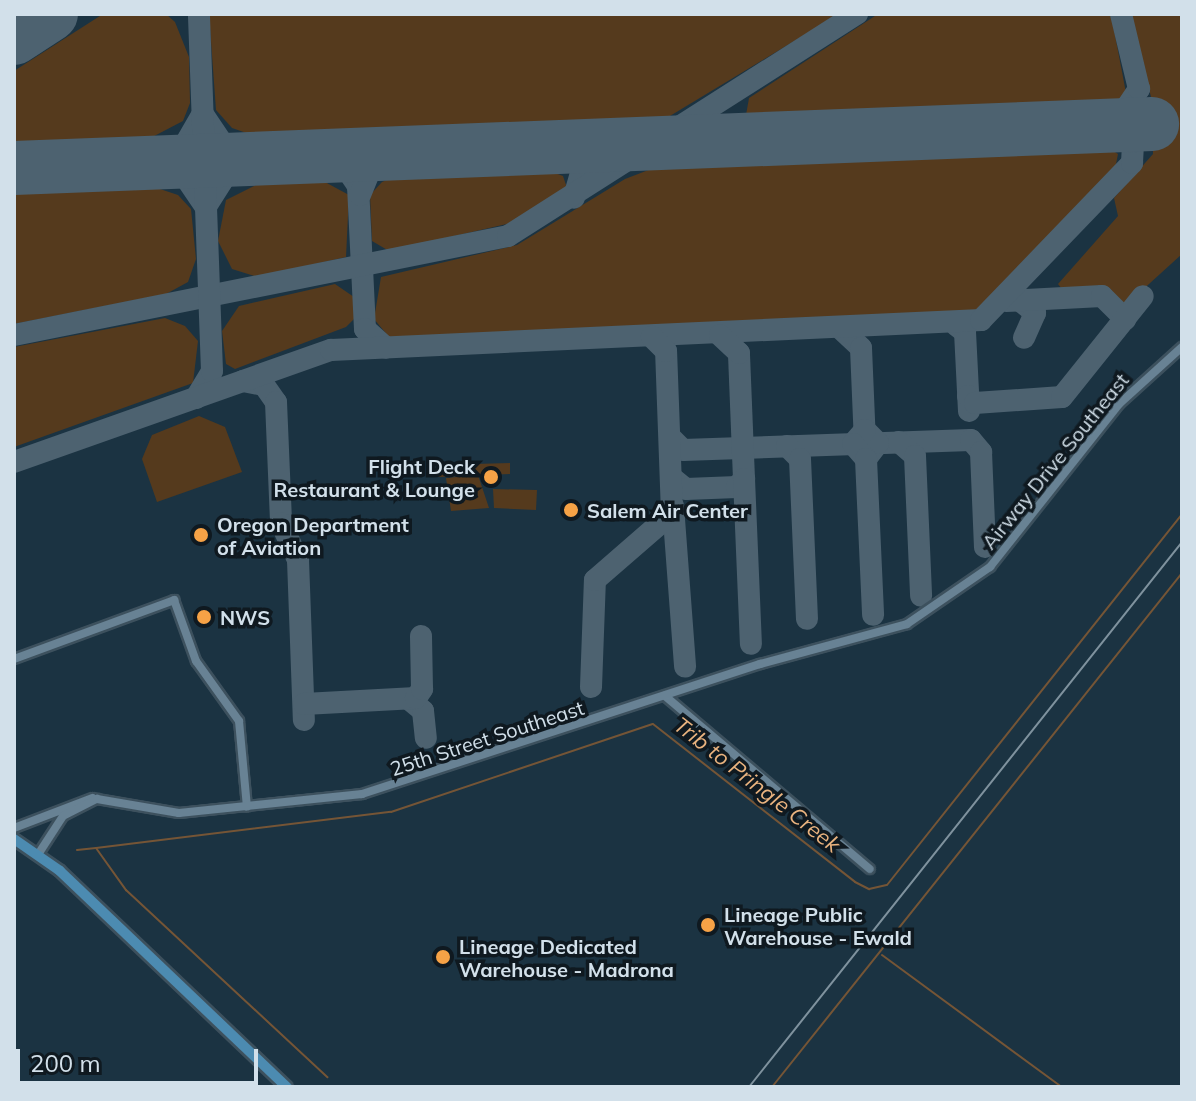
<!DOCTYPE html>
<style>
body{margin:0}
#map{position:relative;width:1196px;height:1101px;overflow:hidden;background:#1b3342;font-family:Mulish,sans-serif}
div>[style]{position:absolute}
.green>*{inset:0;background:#553a1d}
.stream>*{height:2px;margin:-1px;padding:0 1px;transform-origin:1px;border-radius:1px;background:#755536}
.taxiway>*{height:22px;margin:-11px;padding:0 11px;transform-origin:11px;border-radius:11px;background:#4d6270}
.runway>*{height:54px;margin:-27px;padding:0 27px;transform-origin:27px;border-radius:27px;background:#4d6270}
.roads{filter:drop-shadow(2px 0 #3d515e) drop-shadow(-2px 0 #3d515e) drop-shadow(0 2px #3d515e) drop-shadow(0 -2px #3d515e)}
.minor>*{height:8px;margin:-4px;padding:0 4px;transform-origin:4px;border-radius:4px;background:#688294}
.major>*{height:10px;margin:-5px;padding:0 5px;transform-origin:5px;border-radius:5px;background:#4c8bb1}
.rail>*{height:2px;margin:-1px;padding:0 1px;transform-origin:1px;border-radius:1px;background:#7f929e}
.dots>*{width:22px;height:22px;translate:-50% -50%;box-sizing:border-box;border:4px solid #0f1920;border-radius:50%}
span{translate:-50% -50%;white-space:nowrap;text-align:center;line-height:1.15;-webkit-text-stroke:7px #0f1920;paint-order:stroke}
.street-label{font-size:20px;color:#d2e0ea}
.poi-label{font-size:20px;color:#d2e0ea;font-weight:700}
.right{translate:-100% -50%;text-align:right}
.left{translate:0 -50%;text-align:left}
.water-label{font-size:22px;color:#e9b37f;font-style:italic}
.frame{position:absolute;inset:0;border:16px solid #d2e0ea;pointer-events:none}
.scale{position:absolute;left:16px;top:1049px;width:242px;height:36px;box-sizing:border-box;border:4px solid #d2e0ea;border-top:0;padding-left:10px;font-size:24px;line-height:28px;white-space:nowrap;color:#d2e0ea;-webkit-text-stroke:6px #0f1920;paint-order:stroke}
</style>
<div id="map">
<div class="green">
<div style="clip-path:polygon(103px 14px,166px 14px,175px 22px,189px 57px,190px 103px,183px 121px,137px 145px,14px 150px,14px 71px)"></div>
<div style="clip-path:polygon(209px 14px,839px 14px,655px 125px,267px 140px,232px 128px,216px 110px)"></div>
<div style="clip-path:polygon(878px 14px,1111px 14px,1127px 98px,1111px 107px,755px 121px,746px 115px,749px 98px)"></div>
<div style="clip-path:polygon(1130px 14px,1182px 14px,1182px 254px,1127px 304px,1104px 292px,1065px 293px,1058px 284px,1118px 216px,1114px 198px,1153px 154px,1151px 97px)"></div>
<div style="clip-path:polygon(1104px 145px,1118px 154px,1115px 169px,995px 299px,970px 314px,389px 337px,374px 319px,381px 277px,517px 245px,625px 179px,672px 161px)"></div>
<div style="clip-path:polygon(539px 167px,563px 176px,567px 188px,511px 223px,389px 251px,372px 241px,370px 195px,382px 182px,405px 172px)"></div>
<div style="clip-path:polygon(312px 175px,349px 195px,346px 257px,258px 277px,232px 269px,218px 241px,226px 200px,270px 178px)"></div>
<div style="clip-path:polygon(139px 182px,178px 195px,191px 209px,196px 259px,188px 282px,166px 294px,14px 324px,14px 187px)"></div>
<div style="clip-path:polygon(335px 284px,354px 297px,355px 318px,346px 327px,235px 369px,226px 364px,222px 331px,239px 306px)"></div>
<div style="clip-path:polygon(165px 318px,185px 326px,198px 341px,193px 383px,14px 447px,14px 347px)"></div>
<div style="clip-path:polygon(199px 416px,225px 427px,242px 472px,157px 502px,142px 459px,152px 435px)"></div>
<div style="clip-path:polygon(510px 463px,510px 474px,438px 477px,438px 465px)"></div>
<div style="clip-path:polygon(478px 475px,489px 508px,451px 511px,446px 478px)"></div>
<div style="clip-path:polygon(493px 489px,537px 490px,536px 510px,494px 508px)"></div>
</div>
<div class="stream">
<div style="left:96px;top:848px;width:297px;rotate:-7deg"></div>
<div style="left:391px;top:812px;width:276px;rotate:-18.6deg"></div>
<div style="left:653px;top:724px;width:256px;rotate:38deg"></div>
<div style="left:855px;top:882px;width:16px;rotate:27deg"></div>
<div style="left:869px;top:889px;width:18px;rotate:-13deg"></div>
<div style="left:887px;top:885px;width:474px;rotate:-51.5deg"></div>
<div style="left:77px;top:850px;width:19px;rotate:-6deg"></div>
<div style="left:96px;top:848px;width:52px;rotate:54.5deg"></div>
<div style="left:126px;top:890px;width:275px;rotate:42.9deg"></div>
<div style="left:882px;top:955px;width:223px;rotate:36.3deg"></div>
<div style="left:772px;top:1087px;width:657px;rotate:-51.42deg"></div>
</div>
<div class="taxiway">
<div style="left:40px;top:21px;width:11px;rotate:-41deg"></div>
<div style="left:204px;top:116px;width:36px;rotate:56deg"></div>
<div style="left:224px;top:146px;width:36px;rotate:19deg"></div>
<div style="left:551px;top:148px;width:20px;rotate:11deg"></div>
<div style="left:571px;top:152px;width:18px;rotate:49deg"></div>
<div style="left:583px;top:166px;width:33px;rotate:106deg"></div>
<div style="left:317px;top:157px;width:28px;rotate:17deg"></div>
<div style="left:344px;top:165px;width:25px;rotate:56deg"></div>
<div style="left:358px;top:186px;width:143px;rotate:87.2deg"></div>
<div style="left:365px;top:329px;width:28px;rotate:42deg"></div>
<div style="left:149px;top:163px;width:37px;rotate:19deg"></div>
<div style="left:184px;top:175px;width:37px;rotate:56deg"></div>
<div style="left:150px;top:163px;width:36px;rotate:-24deg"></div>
<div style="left:183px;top:148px;width:36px;rotate:-60deg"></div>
<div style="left:360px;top:195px;width:31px;rotate:-68deg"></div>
<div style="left:372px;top:166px;width:34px;rotate:-23deg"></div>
<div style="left:207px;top:205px;width:41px;rotate:-57.8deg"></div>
<div style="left:229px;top:170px;width:40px;rotate:-16deg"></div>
<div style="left:1018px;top:299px;width:22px;rotate:39deg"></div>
<div style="left:1035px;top:313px;width:27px;rotate:114deg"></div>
<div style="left:1006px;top:301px;width:96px;rotate:-3deg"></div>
<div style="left:1102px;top:296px;width:33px;rotate:45deg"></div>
<div style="left:956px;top:325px;width:11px;rotate:38deg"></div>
<div style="left:965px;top:332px;width:79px;rotate:87.1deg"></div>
<div style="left:842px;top:330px;width:26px;rotate:43deg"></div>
<div style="left:861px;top:348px;width:94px;rotate:87.6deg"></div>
<div style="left:14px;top:335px;width:504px;rotate:-11.33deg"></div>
<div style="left:508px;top:236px;width:414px;rotate:-32.5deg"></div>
<div style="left:243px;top:381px;width:21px;rotate:11deg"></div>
<div style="left:264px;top:385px;width:21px;rotate:55deg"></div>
<div style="left:276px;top:402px;width:121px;rotate:87.6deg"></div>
<div style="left:281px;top:523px;width:41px;rotate:65.3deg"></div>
<div style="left:298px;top:560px;width:160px;rotate:87.9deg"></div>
<div style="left:968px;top:396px;width:10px;rotate:45deg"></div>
<div style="left:975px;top:403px;width:87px;rotate:-3.9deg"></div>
<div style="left:1062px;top:397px;width:129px;rotate:-51.3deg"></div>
<div style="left:196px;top:398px;width:31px;rotate:-59deg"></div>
<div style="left:212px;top:371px;width:357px;rotate:-92.1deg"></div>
<div style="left:670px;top:437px;width:18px;rotate:45deg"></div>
<div style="left:683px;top:450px;width:288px;rotate:-2deg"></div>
<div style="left:971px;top:440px;width:16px;rotate:50deg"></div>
<div style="left:981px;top:452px;width:95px;rotate:87.6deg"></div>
<div style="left:899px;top:442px;width:21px;rotate:41deg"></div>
<div style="left:915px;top:456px;width:140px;rotate:87.5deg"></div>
<div style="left:787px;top:446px;width:18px;rotate:45deg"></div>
<div style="left:800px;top:459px;width:160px;rotate:87.5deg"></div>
<div style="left:866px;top:459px;width:20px;rotate:-53deg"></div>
<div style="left:878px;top:443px;width:18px;rotate:-135deg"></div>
<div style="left:865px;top:430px;width:18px;rotate:131deg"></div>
<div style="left:853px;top:444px;width:20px;rotate:49deg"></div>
<div style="left:866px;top:459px;width:156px;rotate:87.4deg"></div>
<div style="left:14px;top:462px;width:336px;rotate:-19.5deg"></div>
<div style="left:331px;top:350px;width:651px;rotate:-2.64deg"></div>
<div style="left:981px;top:320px;width:218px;rotate:-46.1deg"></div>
<div style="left:1132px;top:163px;width:21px;rotate:-87deg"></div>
<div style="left:1133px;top:142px;width:25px;rotate:-140deg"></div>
<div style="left:1114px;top:126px;width:45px;rotate:-56deg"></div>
<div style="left:1139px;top:89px;width:77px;rotate:-103.5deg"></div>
<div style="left:671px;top:477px;width:19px;rotate:39deg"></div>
<div style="left:686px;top:489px;width:51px;rotate:-2.2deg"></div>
<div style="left:737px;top:487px;width:11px;rotate:-49deg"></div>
<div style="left:744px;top:479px;width:126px;rotate:-92.3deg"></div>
<div style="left:739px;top:353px;width:26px;rotate:-137deg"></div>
<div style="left:744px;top:479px;width:165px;rotate:87.6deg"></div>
<div style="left:673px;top:506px;width:161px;rotate:85.7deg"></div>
<div style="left:591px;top:687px;width:107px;rotate:-87.9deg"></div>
<div style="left:595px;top:580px;width:102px;rotate:-41deg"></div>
<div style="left:672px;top:513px;width:162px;rotate:-92.1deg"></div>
<div style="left:666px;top:351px;width:20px;rotate:-135deg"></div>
<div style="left:410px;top:700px;width:17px;rotate:40deg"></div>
<div style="left:423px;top:711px;width:27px;rotate:84deg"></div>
<div style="left:304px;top:704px;width:112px;rotate:-3.1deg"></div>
<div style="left:416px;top:698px;width:11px;rotate:-56deg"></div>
<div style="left:422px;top:689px;width:53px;rotate:-91.1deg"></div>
</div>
<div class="runway">
<div style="left:14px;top:38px;width:44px;rotate:-33deg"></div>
<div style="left:14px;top:168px;width:1139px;rotate:-2.21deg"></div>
</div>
<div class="roads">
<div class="minor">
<div style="left:14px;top:659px;width:171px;rotate:-20.2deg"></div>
<div style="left:174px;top:600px;width:65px;rotate:70.2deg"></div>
<div style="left:196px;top:661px;width:74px;rotate:54.4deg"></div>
<div style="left:239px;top:721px;width:86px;rotate:84.7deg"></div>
<div style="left:665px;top:696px;width:268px;rotate:40.2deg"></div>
<div style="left:14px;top:828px;width:84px;rotate:-21deg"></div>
<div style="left:39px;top:853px;width:44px;rotate:-57deg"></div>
<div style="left:63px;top:816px;width:38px;rotate:-27deg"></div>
<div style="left:97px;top:799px;width:83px;rotate:9.7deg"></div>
<div style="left:179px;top:813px;width:184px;rotate:-5.9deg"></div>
<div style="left:362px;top:794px;width:419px;rotate:-18.1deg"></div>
<div style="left:760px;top:664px;width:152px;rotate:-15.2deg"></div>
<div style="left:907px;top:624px;width:101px;rotate:-34.5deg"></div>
<div style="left:990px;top:567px;width:208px;rotate:-51.6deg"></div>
<div style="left:1119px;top:404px;width:85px;rotate:-42.1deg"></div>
</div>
<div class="major">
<div style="left:14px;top:839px;width:56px;rotate:34.8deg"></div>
<div style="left:60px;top:871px;width:313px;rotate:43.6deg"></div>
</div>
</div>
<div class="rail">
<div style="left:749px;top:1087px;width:696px;rotate:-51.53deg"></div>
</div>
<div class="dots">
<div style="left:491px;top:477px;background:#f6a246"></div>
<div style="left:571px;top:510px;background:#f6a246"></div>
<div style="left:201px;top:535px;background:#f6a246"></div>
<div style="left:204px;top:617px;background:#f6a246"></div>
<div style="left:708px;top:925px;background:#f6a246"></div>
<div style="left:443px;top:957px;background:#f6a246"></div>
</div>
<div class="street-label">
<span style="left:1055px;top:461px;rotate:-51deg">Airway Drive Southeast</span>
<span style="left:487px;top:738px;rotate:-18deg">25th Street Southeast</span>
</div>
<div class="poi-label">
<span class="right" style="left:475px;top:478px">Flight Deck<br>Restaurant &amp; Lounge</span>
<span class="left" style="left:587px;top:510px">Salem Air Center</span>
<span class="left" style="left:217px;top:536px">Oregon Department<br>of Aviation</span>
<span class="left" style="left:220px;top:617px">NWS</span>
<span class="left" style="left:724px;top:926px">Lineage Public<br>Warehouse - Ewald</span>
<span class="left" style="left:459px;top:958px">Lineage Dedicated<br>Warehouse - Madrona</span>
</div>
<div class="water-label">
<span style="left:757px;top:785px;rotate:38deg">Trib to Pringle Creek</span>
</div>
<div class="frame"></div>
<div class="scale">200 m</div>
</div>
